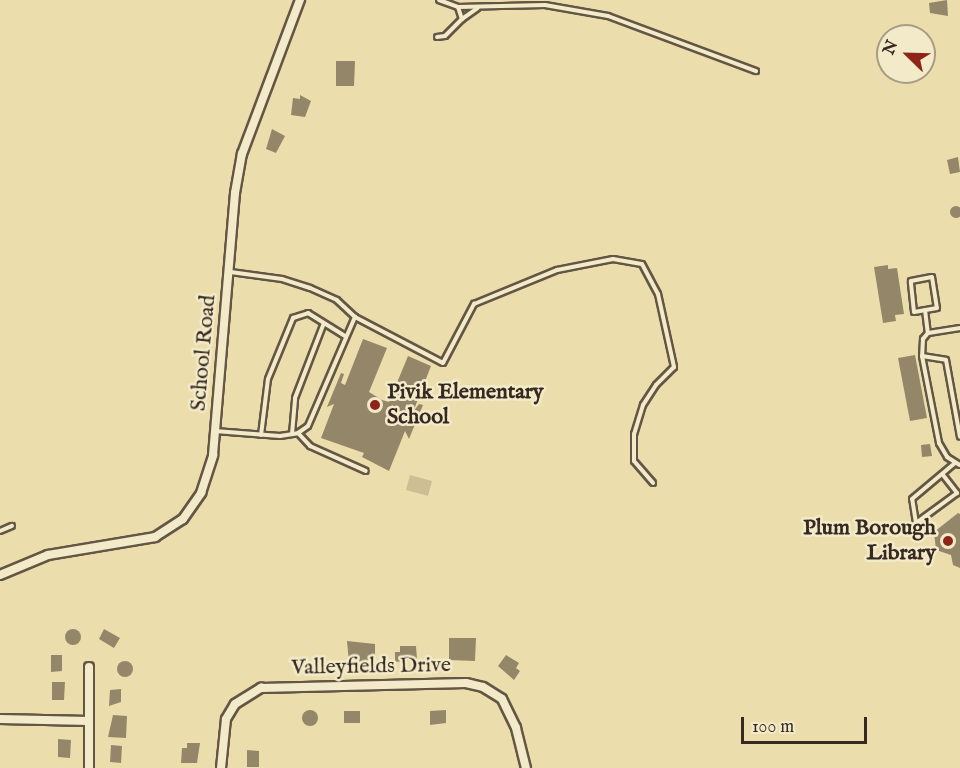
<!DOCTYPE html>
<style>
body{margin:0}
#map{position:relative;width:960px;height:768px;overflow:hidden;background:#ecdeac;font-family:"IM FELL English",serif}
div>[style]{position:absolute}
.green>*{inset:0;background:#cdbf94}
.building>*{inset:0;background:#948769}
.round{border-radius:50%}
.roads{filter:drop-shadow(2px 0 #635644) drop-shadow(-2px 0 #635644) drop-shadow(0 2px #635644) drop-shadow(0 -2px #635644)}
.service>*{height:4px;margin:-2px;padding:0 2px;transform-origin:2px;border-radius:2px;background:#f3eac9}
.minor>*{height:8px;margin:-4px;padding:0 4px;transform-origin:4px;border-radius:4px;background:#f3eac9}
.dots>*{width:16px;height:16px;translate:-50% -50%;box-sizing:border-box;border:3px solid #f3eac9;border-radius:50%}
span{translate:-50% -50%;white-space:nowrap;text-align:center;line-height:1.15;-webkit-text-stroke:5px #f3eac9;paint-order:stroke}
.street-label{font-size:22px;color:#352921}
.poi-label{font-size:22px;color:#352921;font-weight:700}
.left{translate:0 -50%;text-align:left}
.right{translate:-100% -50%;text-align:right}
.north{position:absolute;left:876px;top:24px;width:60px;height:60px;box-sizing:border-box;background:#f3eac9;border:2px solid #a79d86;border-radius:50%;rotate:293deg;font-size:16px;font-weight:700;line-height:24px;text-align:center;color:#352921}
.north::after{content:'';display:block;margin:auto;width:21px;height:27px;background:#8f2418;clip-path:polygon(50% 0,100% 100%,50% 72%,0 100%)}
.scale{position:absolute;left:741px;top:717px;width:126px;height:27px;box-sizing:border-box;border:3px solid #352921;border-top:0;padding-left:8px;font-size:18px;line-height:21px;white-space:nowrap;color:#352921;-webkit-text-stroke:4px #f3eac9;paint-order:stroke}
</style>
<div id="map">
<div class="green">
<div style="clip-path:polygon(410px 475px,432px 481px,428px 496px,406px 490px)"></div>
</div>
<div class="building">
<div style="clip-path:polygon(947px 0,948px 16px,930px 13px,929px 3px)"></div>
<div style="clip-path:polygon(336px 61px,355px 61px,354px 86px,336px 86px)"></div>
<div style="clip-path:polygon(300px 95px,311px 101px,305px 117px,291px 115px,293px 98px,300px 99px)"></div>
<div style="clip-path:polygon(272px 129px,285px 136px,276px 153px,266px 149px)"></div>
<div style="clip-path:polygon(958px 157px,960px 172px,950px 174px,947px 160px)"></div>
<div class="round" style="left:950px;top:206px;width:12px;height:12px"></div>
<div style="clip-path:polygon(888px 265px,888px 269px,897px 268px,904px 314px,895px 315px,896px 321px,883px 323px,874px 267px)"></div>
<div style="clip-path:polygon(363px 339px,387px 348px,369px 392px,382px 400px,389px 402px,408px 356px,431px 366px,413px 412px,419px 404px,423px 405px,409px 439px,405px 431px,389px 471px,362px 457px,364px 453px,321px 438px,334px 404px,327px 407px,341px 373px,344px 374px,341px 383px,345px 385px)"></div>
<div style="clip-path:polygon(915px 355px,927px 418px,910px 421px,898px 358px)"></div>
<div style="clip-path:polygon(930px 444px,932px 456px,922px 457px,921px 445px)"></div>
<div style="clip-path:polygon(958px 513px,960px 514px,960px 568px,953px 565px,951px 555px,936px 550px,934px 532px)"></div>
<div class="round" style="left:65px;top:629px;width:16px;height:16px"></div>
<div style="clip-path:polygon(104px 629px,120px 638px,114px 648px,99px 639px)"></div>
<div style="clip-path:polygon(449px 638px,476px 638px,475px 661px,449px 660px)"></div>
<div style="clip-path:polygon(347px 641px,375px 644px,375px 659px,349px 663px)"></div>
<div style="clip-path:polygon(400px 646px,416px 646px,417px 659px,395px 662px,395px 652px,400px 652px)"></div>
<div style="clip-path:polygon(51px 655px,62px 655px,62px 671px,51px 672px)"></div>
<div style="clip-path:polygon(506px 655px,519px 663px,516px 668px,520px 671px,514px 680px,498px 666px)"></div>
<div class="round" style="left:117px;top:661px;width:16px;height:16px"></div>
<div style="clip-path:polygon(52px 682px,65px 682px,64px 700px,52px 700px)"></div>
<div style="clip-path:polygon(121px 689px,121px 702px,109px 706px,110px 690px)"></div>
<div class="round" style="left:302px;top:710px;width:16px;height:16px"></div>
<div style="clip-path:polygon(446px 710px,446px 723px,430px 725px,430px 711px)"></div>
<div style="clip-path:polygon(344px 711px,360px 711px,360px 723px,344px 723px)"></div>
<div style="clip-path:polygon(113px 715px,127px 716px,126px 738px,108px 737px)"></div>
<div style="clip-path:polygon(58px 739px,71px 740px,70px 758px,58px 757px)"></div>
<div style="clip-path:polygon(187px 743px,200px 743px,197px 763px,181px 763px,182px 748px,187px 748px)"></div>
<div style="clip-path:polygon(111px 745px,122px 746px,121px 763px,110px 762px)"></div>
<div style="clip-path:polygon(247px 750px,259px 751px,259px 767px,247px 767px)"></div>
</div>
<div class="roads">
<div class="service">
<div style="left:439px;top:0;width:20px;rotate:20deg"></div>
<div style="left:458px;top:7px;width:87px;rotate:-1.3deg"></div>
<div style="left:545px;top:5px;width:64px;rotate:9.9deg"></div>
<div style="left:608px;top:16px;width:158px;rotate:20.4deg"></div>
<div style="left:458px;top:7px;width:13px;rotate:72deg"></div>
<div style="left:462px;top:19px;width:19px;rotate:-35deg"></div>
<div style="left:437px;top:37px;width:8px;rotate:-7deg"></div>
<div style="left:445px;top:36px;width:24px;rotate:-45deg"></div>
<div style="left:932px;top:277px;width:31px;rotate:81deg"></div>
<div style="left:937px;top:308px;width:23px;rotate:170deg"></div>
<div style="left:914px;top:312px;width:31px;rotate:-96deg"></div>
<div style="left:911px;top:281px;width:21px;rotate:-11deg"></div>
<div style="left:925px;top:310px;width:23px;rotate:83deg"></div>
<div style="left:355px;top:317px;width:99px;rotate:27.6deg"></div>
<div style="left:443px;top:363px;width:67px;rotate:-62.3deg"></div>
<div style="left:474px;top:304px;width:90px;rotate:-22.3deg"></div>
<div style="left:557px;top:270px;width:57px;rotate:-11.1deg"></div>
<div style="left:613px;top:259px;width:29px;rotate:10deg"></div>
<div style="left:642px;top:264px;width:34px;rotate:62deg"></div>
<div style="left:658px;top:294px;width:75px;rotate:77.6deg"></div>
<div style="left:674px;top:367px;width:25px;rotate:135deg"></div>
<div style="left:656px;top:385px;width:24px;rotate:123deg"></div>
<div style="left:643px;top:405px;width:30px;rotate:107deg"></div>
<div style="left:634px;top:434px;width:27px;rotate:90deg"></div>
<div style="left:634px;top:461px;width:29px;rotate:49deg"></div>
<div style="left:960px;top:328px;width:32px;rotate:171deg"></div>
<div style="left:928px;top:333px;width:8px;rotate:130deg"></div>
<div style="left:923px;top:339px;width:17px;rotate:93deg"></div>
<div style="left:922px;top:356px;width:89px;rotate:78.9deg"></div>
<div style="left:939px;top:443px;width:16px;rotate:60deg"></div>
<div style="left:947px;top:457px;width:15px;rotate:32deg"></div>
<div style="left:922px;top:356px;width:24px;rotate:9deg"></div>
<div style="left:946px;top:360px;width:78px;rotate:79.7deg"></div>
<div style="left:215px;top:431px;width:65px;rotate:4.4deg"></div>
<div style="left:280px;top:436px;width:18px;rotate:-9deg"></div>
<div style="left:298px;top:433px;width:12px;rotate:-35deg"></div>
<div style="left:308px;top:426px;width:119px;rotate:-66.7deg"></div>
<div style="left:355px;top:317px;width:25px;rotate:-137deg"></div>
<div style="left:337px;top:300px;width:30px;rotate:-156deg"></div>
<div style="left:310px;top:288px;width:29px;rotate:-162deg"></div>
<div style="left:282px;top:279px;width:52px;rotate:-172.3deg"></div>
<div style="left:298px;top:433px;width:18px;rotate:47deg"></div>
<div style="left:310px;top:446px;width:61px;rotate:24.1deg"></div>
<div style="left:292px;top:434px;width:36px;rotate:-85deg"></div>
<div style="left:295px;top:398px;width:80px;rotate:-68.9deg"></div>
<div style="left:261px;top:435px;width:56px;rotate:-82.9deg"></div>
<div style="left:268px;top:379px;width:66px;rotate:-67.7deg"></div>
<div style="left:293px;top:318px;width:16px;rotate:-18deg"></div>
<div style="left:308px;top:313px;width:44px;rotate:31.9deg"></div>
<div style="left:943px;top:475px;width:23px;rotate:52deg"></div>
<div style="left:957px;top:493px;width:51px;rotate:143.8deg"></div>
<div style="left:916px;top:523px;width:24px;rotate:-99deg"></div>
<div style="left:912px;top:499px;width:56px;rotate:-39.9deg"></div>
<div style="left:0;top:531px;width:13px;rotate:-23deg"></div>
</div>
<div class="minor">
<div style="left:0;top:575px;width:52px;rotate:-22.6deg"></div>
<div style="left:48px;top:555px;width:109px;rotate:-9.5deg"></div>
<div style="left:155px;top:537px;width:33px;rotate:-33deg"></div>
<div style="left:183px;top:519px;width:32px;rotate:-55deg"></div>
<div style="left:201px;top:493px;width:40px;rotate:-72deg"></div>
<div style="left:213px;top:455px;width:263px;rotate:-85.2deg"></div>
<div style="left:235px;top:193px;width:40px;rotate:-80deg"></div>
<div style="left:242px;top:154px;width:165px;rotate:-69.4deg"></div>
<div style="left:0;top:719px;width:89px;rotate:1.3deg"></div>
<div style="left:89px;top:768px;width:101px;rotate:-90deg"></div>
<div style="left:221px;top:768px;width:49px;rotate:-84.2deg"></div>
<div style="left:226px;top:719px;width:17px;rotate:-59deg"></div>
<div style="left:235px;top:704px;width:31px;rotate:-32deg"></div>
<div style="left:261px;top:688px;width:205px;rotate:-1.4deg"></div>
<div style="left:466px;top:683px;width:17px;rotate:13deg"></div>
<div style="left:483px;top:687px;width:22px;rotate:32deg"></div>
<div style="left:502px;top:699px;width:32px;rotate:64deg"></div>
<div style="left:516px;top:728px;width:41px;rotate:76deg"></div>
</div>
</div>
<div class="dots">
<div style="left:375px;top:405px;background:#8f2418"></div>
<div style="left:948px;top:541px;background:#8f2418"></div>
</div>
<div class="street-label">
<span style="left:204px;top:353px;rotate:-85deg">School Road</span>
<span style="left:371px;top:667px;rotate:-1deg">Valleyfields Drive</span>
</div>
<div class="poi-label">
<span class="left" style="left:387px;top:405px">Pivik Elementary<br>School</span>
<span class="right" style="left:936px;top:541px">Plum Borough<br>Library</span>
</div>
<div class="north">N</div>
<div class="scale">100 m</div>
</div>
